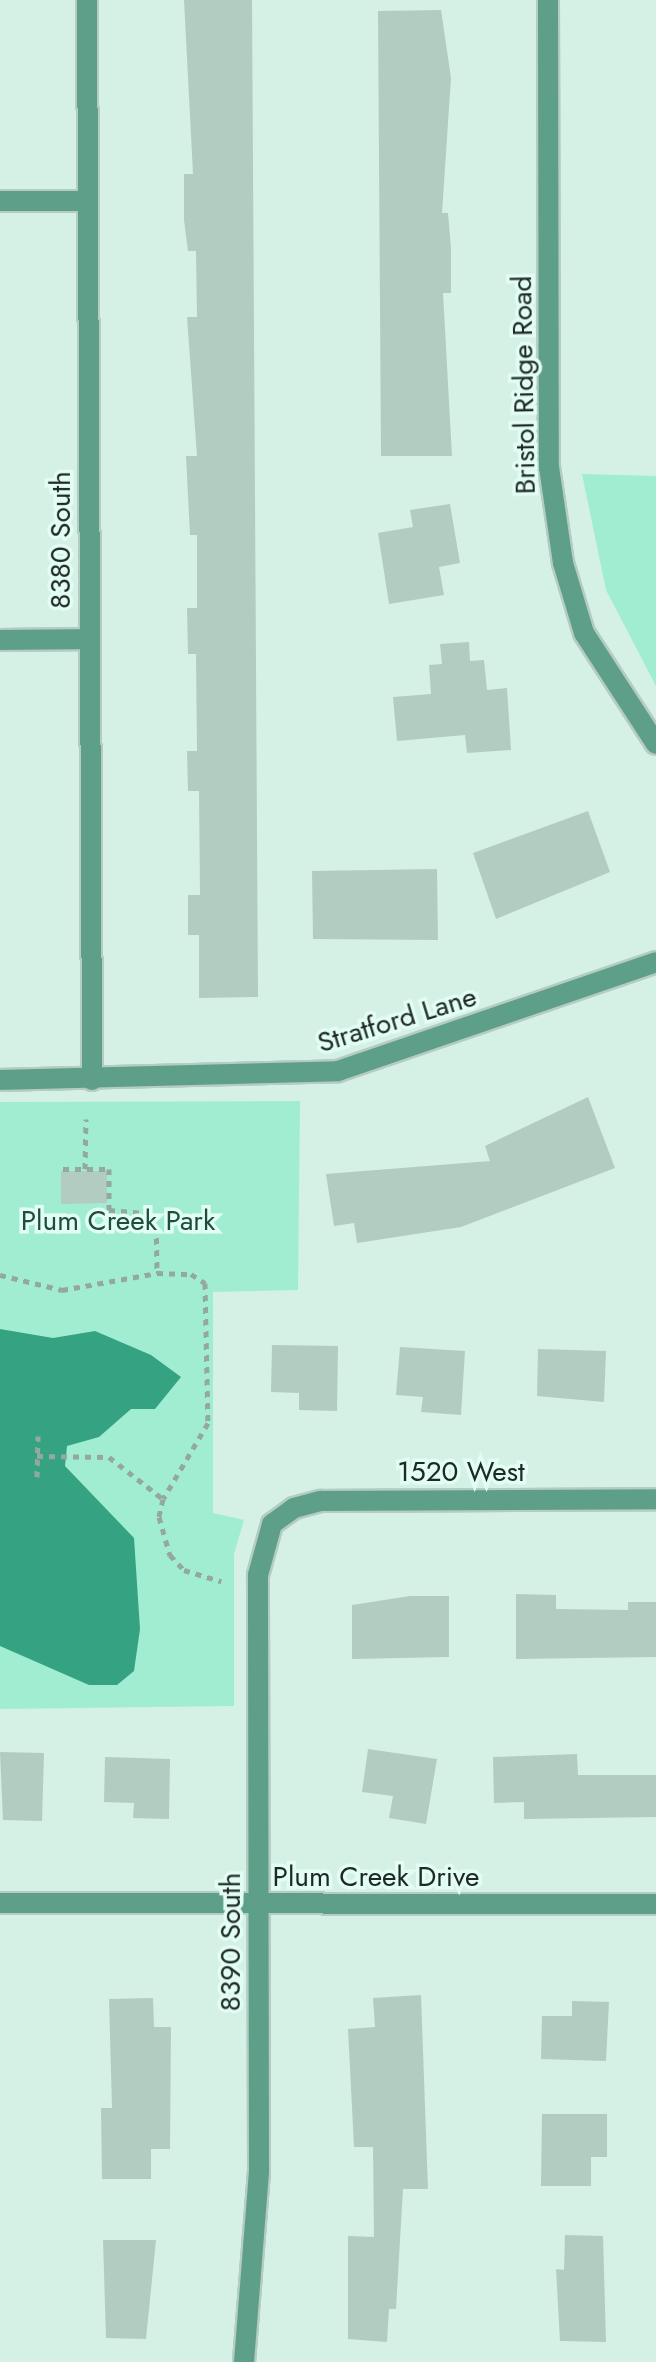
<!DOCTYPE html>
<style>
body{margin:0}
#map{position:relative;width:656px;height:2362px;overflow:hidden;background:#d5f0e5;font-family:Jost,sans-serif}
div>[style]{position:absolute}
.green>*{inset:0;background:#a1edd2}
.water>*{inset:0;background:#35a282}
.building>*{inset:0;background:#b2ccc2}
.path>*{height:5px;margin-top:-2.5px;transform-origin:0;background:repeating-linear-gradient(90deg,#93a8a0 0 6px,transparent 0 12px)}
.roads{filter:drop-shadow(2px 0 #b4ccc2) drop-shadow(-2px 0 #b4ccc2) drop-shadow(0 2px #b4ccc2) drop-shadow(0 -2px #b4ccc2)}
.street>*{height:20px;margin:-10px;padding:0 10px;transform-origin:10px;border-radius:10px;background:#5e9f89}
span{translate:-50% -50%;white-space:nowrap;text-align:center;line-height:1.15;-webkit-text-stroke:7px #e2fdf3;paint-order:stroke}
.street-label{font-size:28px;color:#1e2824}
.park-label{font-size:28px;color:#1f4c3e}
</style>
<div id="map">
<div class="green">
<div style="clip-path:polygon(582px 474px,656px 476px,656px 686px,606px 590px)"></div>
<div style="clip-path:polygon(300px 1101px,298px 1290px,213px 1292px,213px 1513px,244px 1520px,234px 1554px,234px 1706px,0 1709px,0 1102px)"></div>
</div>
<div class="water">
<div style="clip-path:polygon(0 1329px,53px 1338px,95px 1331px,151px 1355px,181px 1377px,155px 1409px,131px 1409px,99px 1437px,67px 1446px,65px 1466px,134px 1538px,140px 1629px,134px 1671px,117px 1685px,89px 1685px,0 1646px)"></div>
</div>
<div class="building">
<div style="clip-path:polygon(184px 0,252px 0,258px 997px,199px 998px,199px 935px,188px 935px,188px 895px,200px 895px,199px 791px,188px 791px,187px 751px,197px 751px,196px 654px,188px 654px,187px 608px,197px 608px,197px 535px,190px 535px,186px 456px,197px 456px,187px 317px,197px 317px,196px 251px,188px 251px,184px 220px,184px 174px,193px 174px)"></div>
<div style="clip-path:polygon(441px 10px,451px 78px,442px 213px,448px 213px,451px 248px,451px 293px,443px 293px,452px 456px,381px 456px,378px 11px)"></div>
<div style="clip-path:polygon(450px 504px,460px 563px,439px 567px,444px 595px,389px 604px,378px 533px,413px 527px,410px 510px)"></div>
<div style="clip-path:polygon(469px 642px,470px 661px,484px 660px,487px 690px,507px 688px,511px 750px,467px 753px,465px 735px,397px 741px,393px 697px,431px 694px,429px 665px,442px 664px,440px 644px)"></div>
<div style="clip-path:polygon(588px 811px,610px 872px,496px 919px,473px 853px)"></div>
<div style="clip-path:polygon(437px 869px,438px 940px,313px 939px,312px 871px)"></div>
<div style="clip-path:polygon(588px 1097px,615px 1168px,461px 1227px,357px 1243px,354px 1223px,334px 1226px,326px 1174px,490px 1161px,485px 1146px)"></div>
<div style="clip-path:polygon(61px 1171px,107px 1171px,107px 1203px,61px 1204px)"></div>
<div style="clip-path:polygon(272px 1345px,338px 1346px,337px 1411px,299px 1410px,299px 1393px,271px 1392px)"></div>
<div style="clip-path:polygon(400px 1347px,465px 1351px,461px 1415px,421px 1412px,423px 1397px,396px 1395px)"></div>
<div style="clip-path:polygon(538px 1349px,606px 1351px,604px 1402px,537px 1396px)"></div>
<div style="clip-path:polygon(516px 1594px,556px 1595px,556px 1609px,628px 1610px,628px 1602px,656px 1602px,656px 1657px,516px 1659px)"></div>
<div style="clip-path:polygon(410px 1596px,449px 1596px,449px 1657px,352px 1659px,352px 1605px)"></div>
<div style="clip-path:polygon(368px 1749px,437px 1759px,426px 1824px,389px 1818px,393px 1796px,362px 1792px)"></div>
<div style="clip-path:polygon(0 1752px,44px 1753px,42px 1821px,3px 1820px)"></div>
<div style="clip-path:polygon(577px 1754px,578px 1775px,656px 1775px,656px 1817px,524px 1819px,524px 1802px,494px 1803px,493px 1757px)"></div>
<div style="clip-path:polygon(105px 1757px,170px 1759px,169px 1819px,133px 1818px,134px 1803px,104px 1802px)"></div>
<div style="clip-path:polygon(421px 1995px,428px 2189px,403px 2189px,396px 2309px,389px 2309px,387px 2342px,348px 2339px,348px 2236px,374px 2237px,373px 2147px,354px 2147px,348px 2029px,375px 2027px,373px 1998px)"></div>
<div style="clip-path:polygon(153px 1998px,154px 2027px,171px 2027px,170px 2149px,151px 2149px,151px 2179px,102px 2179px,101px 2108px,112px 2108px,109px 1999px)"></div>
<div style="clip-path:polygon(572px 2001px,609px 2002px,606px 2061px,541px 2059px,542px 2016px,572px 2016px)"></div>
<div style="clip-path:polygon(542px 2114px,607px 2114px,607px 2157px,591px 2157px,591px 2186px,541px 2186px)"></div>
<div style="clip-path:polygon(565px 2235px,603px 2236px,606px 2342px,560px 2341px,556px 2269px,564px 2270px)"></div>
<div style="clip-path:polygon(103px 2240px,156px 2240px,146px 2339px,106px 2338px)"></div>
</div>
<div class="path">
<div style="left:63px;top:1169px;width:46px"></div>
<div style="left:109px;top:1169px;width:41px;rotate:90deg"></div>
<div style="left:109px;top:1210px;width:47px;rotate:4.9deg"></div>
<div style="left:156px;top:1214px;width:59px;rotate:89deg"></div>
<div style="left:85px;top:1169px;width:50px;rotate:-88.9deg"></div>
<div style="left:0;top:1275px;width:64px;rotate:13.6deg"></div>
<div style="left:62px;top:1290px;width:97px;rotate:-10.1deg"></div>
<div style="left:157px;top:1273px;width:34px;rotate:2deg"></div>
<div style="left:191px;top:1274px;width:17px;rotate:33deg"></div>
<div style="left:205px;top:1283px;width:140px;rotate:88.8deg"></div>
<div style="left:208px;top:1423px;width:88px;rotate:120.6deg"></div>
<div style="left:37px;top:1456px;width:72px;rotate:0.8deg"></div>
<div style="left:109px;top:1457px;width:68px;rotate:37.9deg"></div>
<div style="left:163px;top:1499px;width:18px;rotate:103deg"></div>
<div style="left:159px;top:1517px;width:40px;rotate:74deg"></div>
<div style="left:170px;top:1555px;width:21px;rotate:47deg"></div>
<div style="left:184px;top:1570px;width:39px;rotate:17deg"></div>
<div style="left:37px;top:1477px;width:41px;rotate:-88.6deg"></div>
</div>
<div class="roads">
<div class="street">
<div style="left:87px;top:0;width:1080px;rotate:89.73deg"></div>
<div style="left:548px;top:0;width:467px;rotate:89.9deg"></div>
<div style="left:549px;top:467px;width:97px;rotate:81.7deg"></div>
<div style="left:563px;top:563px;width:73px;rotate:73.3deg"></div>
<div style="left:584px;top:633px;width:132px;rotate:57deg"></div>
<div style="left:0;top:201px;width:88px"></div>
<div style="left:0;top:640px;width:90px;rotate:-0.6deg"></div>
<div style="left:0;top:1080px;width:338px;rotate:-1.5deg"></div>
<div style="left:338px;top:1071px;width:336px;rotate:-18.9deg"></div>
<div style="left:0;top:1903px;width:656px;rotate:0.09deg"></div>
<div style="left:244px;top:2362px;width:192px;rotate:-85.5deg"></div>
<div style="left:259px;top:2171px;width:596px;rotate:-90.1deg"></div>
<div style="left:258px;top:1575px;width:53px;rotate:-74.6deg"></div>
<div style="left:272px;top:1524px;width:27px;rotate:-36deg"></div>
<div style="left:294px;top:1508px;width:28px;rotate:-15deg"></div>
<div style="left:321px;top:1501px;width:335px;rotate:-0.3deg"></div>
</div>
</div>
<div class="street-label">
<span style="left:524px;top:385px;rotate:-91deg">Bristol Ridge Road</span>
<span style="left:61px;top:540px;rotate:-90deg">8380 South</span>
<span style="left:397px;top:1020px;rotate:-17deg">Stratford Lane</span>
<span style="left:461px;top:1472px">1520 West</span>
<span style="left:376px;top:1877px">Plum Creek Drive</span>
<span style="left:231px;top:1942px;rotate:-90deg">8390 South</span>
</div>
<div class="park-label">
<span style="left:118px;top:1221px">Plum Creek Park</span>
</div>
</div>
